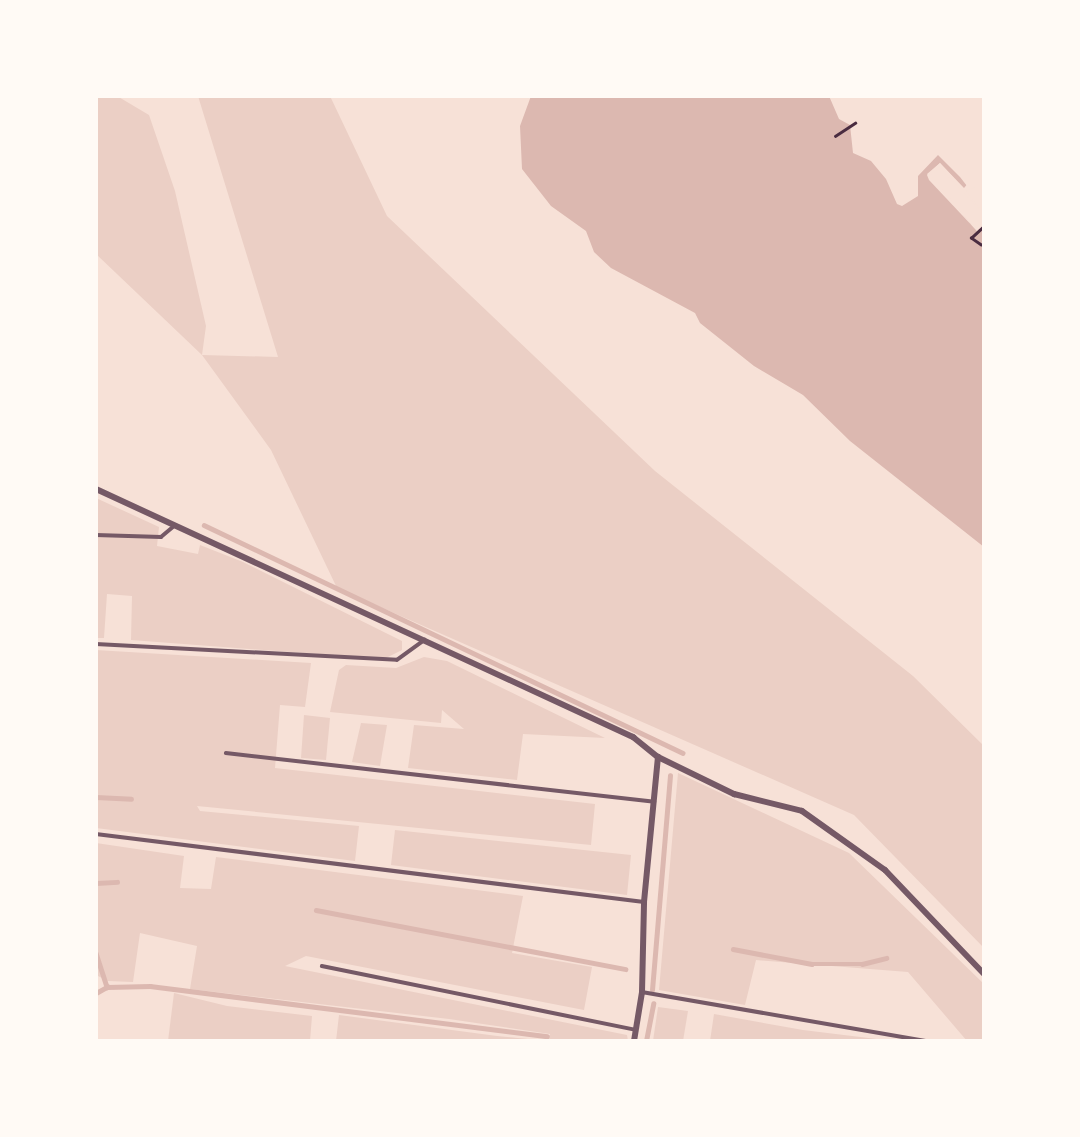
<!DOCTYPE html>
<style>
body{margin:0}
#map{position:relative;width:1080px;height:1137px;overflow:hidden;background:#f7e1d7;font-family:Ubuntu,sans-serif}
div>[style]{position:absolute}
.green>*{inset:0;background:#ebcfc5}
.water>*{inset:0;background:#dcb8b0}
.pier>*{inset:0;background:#f7e1d7}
.stream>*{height:4.5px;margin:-2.25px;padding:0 2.25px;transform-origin:2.25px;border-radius:2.25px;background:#dcb8b0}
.path>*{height:2.5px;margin:-1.25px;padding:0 1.25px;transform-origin:1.25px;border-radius:1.25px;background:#4a2c40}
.service>*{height:3.5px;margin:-1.75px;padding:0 1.75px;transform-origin:1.75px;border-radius:1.75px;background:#755966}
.minor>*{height:6px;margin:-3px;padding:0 3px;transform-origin:3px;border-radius:3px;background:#755966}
span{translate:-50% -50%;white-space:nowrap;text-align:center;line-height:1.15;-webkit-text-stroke:5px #fffaf5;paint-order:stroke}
.frame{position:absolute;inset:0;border:98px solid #fffaf5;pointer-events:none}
</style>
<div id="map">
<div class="green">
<div style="clip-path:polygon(96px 96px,117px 96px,149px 115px,175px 191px,206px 326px,202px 355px,278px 357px,198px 96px,330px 96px,387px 216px,655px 471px,913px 676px,984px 746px,984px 948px,854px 815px,337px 588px,271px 450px,202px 355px,96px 254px)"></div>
<div style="clip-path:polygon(96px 498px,159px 527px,157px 546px,198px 554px,200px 545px,243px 562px,402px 641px,402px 650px,384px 659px,131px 640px,132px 596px,107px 594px,104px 638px,96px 638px)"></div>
<div style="clip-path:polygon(96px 650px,311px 663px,305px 707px,280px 705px,275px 768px,595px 804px,591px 845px,197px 806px,200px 811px,359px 826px,355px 861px,96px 828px)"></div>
<div style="clip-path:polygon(424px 657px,447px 661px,605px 738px,523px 734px,517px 780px,408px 768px,414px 725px,464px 729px,442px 710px,441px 723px,330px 712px,339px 670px,346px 665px,396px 668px)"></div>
<div style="clip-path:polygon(304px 715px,330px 718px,326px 760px,301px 758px)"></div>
<div style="clip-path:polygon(361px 723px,387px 725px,380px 766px,352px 762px)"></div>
<div style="clip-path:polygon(678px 773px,849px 853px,984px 984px,984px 1041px,967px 1041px,908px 972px,756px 960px,745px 1005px,659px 990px)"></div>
<div style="clip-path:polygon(395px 830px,631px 855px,627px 895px,391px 865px)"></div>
<div style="clip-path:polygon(96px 843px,184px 856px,180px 888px,211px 889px,216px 857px,523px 896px,512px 953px,592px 967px,584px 1010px,306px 956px,285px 966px,627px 1035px,628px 1041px,549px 1041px,550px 1034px,449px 1019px,190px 989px,197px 946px,140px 933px,133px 982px,108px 981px,96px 975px)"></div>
<div style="clip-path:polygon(174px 993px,227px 1006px,312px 1016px,310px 1041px,168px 1041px)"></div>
<div style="clip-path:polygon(658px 1007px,688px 1011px,683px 1041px,653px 1041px)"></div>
<div style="clip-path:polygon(714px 1014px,803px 1030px,893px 1041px,710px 1041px)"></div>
<div style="clip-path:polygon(339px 1015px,497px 1036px,547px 1041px,336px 1041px)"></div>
</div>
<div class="water">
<div style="clip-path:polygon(531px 96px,829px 96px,839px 119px,850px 125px,853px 153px,871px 161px,886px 179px,897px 204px,902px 206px,918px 196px,918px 176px,938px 155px,960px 177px,967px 186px,964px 189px,940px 163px,927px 174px,977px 231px,984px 225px,984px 547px,850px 441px,803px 395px,754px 366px,700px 323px,695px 313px,611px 268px,594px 252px,586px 231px,551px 206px,522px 169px,520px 126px)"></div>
</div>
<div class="pier">
<div style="clip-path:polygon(940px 163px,964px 188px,969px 182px,975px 187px,966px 191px,984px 214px,940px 168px,931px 175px,971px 224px,976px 226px,984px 221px,977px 231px,929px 180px,927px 175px)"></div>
</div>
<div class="stream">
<div style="left:204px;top:525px;width:530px;rotate:25.45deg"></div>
<div style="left:96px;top:797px;width:35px;rotate:3deg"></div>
<div style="left:96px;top:883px;width:21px;rotate:-3deg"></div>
<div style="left:316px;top:910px;width:315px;rotate:10.8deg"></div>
<div style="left:733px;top:949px;width:80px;rotate:10.8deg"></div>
<div style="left:812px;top:964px;width:50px"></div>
<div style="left:862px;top:964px;width:25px;rotate:-14deg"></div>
<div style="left:96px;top:953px;width:36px;rotate:72deg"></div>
<div style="left:652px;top:990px;width:215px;rotate:-85.2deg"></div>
<div style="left:96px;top:993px;width:13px;rotate:-29deg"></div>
<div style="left:107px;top:987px;width:43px;rotate:-1.3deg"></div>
<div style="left:150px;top:986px;width:400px;rotate:7.2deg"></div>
<div style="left:646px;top:1041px;width:38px;rotate:-79deg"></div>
</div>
<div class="path">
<div style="left:835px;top:136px;width:24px;rotate:-33deg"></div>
<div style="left:981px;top:245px;width:12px;rotate:-145deg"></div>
<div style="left:971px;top:238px;width:18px;rotate:-43deg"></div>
</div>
<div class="service">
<div style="left:96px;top:535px;width:65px;rotate:1.8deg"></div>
<div style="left:161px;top:537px;width:17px;rotate:-40deg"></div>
<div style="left:96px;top:644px;width:301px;rotate:3deg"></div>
<div style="left:397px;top:660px;width:34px;rotate:-36deg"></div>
<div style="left:226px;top:753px;width:431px;rotate:6.5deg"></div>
<div style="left:96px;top:834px;width:552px;rotate:7.07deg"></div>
<div style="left:322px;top:966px;width:320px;rotate:11.5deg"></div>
<div style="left:642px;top:992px;width:289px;rotate:9.8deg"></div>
</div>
<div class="minor">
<div style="left:96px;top:489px;width:592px;rotate:24.79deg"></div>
<div style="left:633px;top:737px;width:32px;rotate:39deg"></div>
<div style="left:658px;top:757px;width:85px;rotate:26deg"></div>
<div style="left:734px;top:794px;width:70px;rotate:14deg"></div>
<div style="left:802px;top:811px;width:102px;rotate:35.4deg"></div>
<div style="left:885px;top:870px;width:144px;rotate:46.4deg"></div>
<div style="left:634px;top:1041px;width:50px;rotate:-80.7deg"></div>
<div style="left:642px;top:992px;width:90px;rotate:-88.7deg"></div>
<div style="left:644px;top:902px;width:146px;rotate:-84.5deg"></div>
</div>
<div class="frame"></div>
</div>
